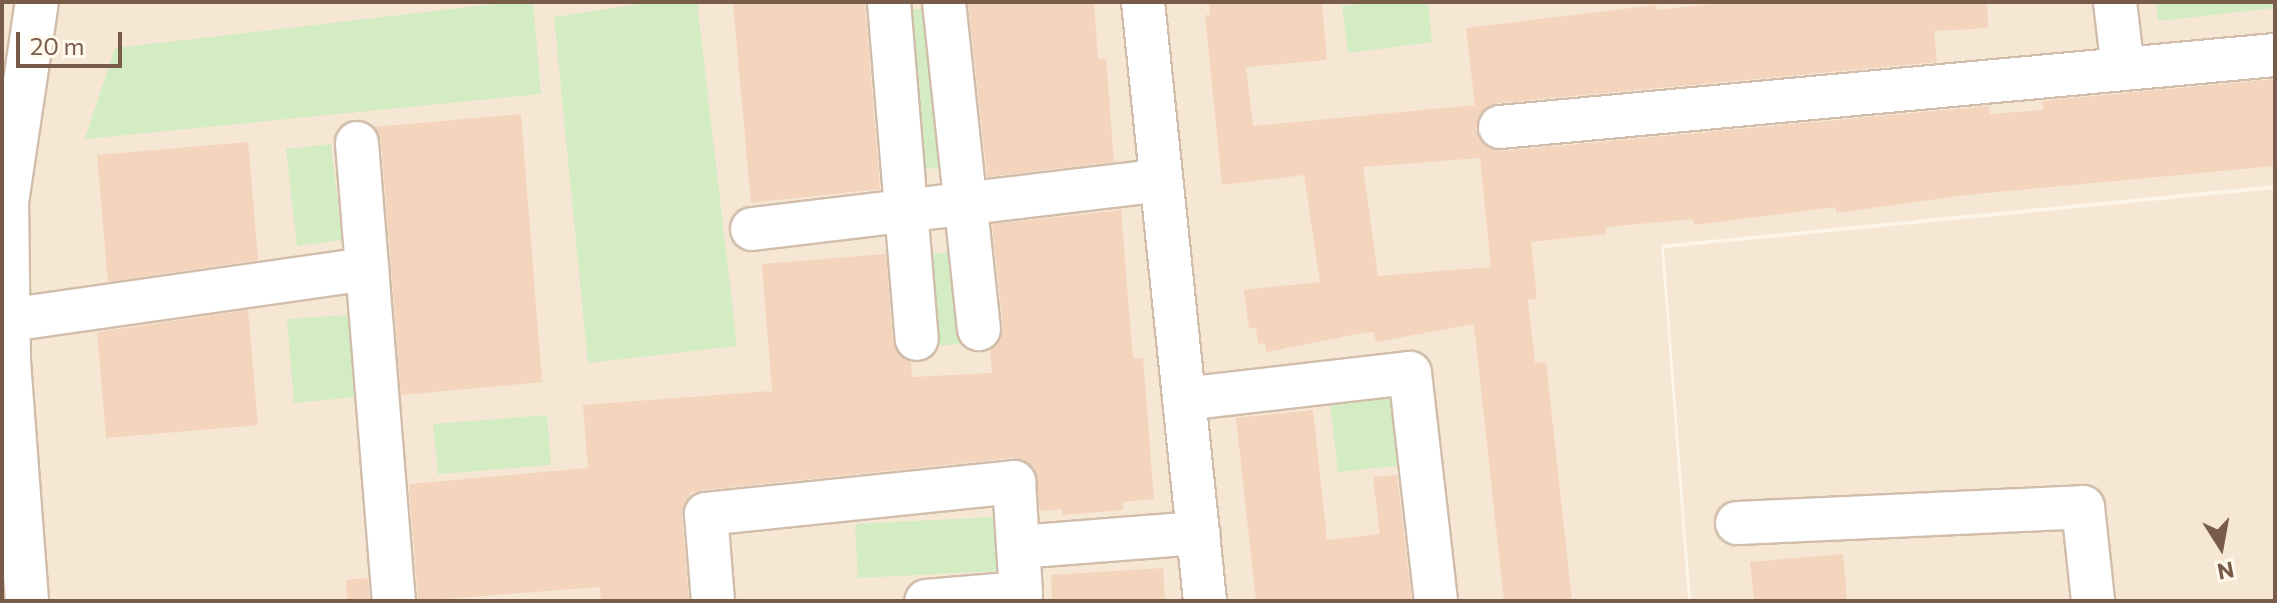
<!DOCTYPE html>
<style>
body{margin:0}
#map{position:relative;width:2277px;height:603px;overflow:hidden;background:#fdf5e7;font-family:Commissioner,sans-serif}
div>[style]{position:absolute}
.residential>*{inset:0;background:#f5e7d4}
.green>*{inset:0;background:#d3ecc4}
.building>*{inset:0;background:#f4d4bd}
.roads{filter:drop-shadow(2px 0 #d0bdab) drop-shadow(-2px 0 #d0bdab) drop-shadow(0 2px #d0bdab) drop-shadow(0 -2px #d0bdab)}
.street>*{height:42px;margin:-21px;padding:0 21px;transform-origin:21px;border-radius:21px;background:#fff}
span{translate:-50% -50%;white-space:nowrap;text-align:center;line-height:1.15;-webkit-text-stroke:6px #fff9ee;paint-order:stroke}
.frame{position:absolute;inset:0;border:4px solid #785b49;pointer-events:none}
.north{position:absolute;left:2181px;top:507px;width:80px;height:80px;-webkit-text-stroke:6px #fff9ee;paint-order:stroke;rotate:169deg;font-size:22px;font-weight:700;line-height:32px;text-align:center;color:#785b49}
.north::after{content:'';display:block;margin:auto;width:28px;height:36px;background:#785b49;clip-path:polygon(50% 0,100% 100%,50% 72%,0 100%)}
.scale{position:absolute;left:16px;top:32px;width:106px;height:36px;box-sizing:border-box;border:4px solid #785b49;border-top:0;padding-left:10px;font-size:24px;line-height:28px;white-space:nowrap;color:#785b49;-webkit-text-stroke:6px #fff9ee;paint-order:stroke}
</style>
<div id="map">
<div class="residential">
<div style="clip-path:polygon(2px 2px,2275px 2px,2275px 185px,1661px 245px,1688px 601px,2px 601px)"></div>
<div style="clip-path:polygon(2275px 189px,2275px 601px,1691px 601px,1664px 248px)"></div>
</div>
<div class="green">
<div style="clip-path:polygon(513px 2px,533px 2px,541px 94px,85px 139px,115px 48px)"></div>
<div style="clip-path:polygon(653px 2px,697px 2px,737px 346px,588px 363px,554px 17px)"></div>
<div style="clip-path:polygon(1374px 2px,1428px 2px,1432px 42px,1348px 53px,1342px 6px)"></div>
<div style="clip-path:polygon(2156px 2px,2275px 2px,2275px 8px,2158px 21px)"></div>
<div style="clip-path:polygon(939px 7px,955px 166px,919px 170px,904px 11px)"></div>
<div style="clip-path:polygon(331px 144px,342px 240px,297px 246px,286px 149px)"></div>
<div style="clip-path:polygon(969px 251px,974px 343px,932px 346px,927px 254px)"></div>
<div style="clip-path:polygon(349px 315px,356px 397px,294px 403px,287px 319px)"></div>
<div style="clip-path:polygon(1406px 395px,1413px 464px,1338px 472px,1330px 404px)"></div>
<div style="clip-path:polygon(547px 415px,551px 465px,438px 474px,433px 424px)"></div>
<div style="clip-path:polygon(995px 517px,998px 571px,858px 578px,855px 524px)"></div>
</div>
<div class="building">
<div style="clip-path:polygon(748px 2px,865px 2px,880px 189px,751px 203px,733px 3px)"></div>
<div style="clip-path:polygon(968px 2px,1094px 2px,1098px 59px,1106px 59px,1114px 162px,987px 177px)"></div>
<div style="clip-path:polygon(evenodd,1209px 2px,1322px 2px,1327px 60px,1246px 67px,1253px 126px,1475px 105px,1466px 28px,1656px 5px,1657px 10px,1731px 2px,1987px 2px,1988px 28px,1934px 31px,1937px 62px,1498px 103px,1479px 116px,1476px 130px,1489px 148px,1502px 151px,1989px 106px,1990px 114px,2043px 110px,2042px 101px,2274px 79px,2275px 166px,1966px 195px,1836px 213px,1836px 207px,1694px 225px,1693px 219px,1606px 227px,1606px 234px,1531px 242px,1537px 299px,1528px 300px,1535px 363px,1546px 362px,1572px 601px,1504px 601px,1474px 324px,1376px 342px,1374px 333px,1368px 332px,1266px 352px,1265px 343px,1258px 344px,1256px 328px,1249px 328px,1244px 290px,1320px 282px,1304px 175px,1222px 185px,1205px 15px,1210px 15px,1209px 2px,1480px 158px,1491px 267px,1378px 276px,1363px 167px,1480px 158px)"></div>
<div style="clip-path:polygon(521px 114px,542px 382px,401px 395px,381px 141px,374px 127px)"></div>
<div style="clip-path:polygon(248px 142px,258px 260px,108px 282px,97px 155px)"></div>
<div style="clip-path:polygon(1121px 210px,1133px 359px,1143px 358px,1154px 499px,1123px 502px,1123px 510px,1063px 515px,1062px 509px,1040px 511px,1034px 467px,1012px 458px,704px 490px,690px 493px,682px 515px,689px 601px,601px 601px,600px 587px,418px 601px,409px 484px,588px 468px,583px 405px,772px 391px,762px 264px,886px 254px,893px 342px,898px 353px,911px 362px,912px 377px,992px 373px,990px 350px,1001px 339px,1003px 326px,992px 224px)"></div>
<div style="clip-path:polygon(248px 310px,258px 425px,106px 438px,97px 332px)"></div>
<div style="clip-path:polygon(1313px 410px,1327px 540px,1380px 534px,1373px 477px,1397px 475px,1412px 601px,1256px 601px,1236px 418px)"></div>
<div style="clip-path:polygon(1843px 554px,1847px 601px,1754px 601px,1750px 562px)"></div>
<div style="clip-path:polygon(1163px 568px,1165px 601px,1052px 601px,1051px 575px)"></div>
<div style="clip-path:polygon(368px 578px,370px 601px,347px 601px,346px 580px)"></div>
</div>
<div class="roads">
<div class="street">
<div style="left:889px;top:2px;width:338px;rotate:85.3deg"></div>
<div style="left:944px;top:2px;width:329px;rotate:83.9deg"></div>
<div style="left:1143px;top:2px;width:602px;rotate:84.09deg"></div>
<div style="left:2115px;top:2px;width:67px;rotate:83.2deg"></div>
<div style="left:1500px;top:127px;width:778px;rotate:-5.31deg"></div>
<div style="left:357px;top:143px;width:459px;rotate:85.4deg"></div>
<div style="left:752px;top:229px;width:412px;rotate:-6.8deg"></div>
<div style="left:8px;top:320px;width:363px;rotate:-8.1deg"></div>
<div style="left:1184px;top:399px;width:227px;rotate:-6.6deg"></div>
<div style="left:1410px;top:373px;width:229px;rotate:83.5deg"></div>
<div style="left:1737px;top:523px;width:346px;rotate:-2.6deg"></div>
<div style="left:2083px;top:507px;width:95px;rotate:83.9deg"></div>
<div style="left:1019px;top:547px;width:180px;rotate:-4.5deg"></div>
<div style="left:27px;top:601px;width:241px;rotate:-94.3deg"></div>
<div style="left:9px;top:361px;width:159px;rotate:-90.7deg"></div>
<div style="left:7px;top:202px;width:202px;rotate:-81.5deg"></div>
<div style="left:713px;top:601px;width:87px;rotate:-94.6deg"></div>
<div style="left:706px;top:514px;width:310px;rotate:-5.9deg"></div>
<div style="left:1014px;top:482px;width:111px;rotate:86.4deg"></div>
<div style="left:1021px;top:593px;width:95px;rotate:175.2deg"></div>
</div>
</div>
<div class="frame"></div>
<div class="north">N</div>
<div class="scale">20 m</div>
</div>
